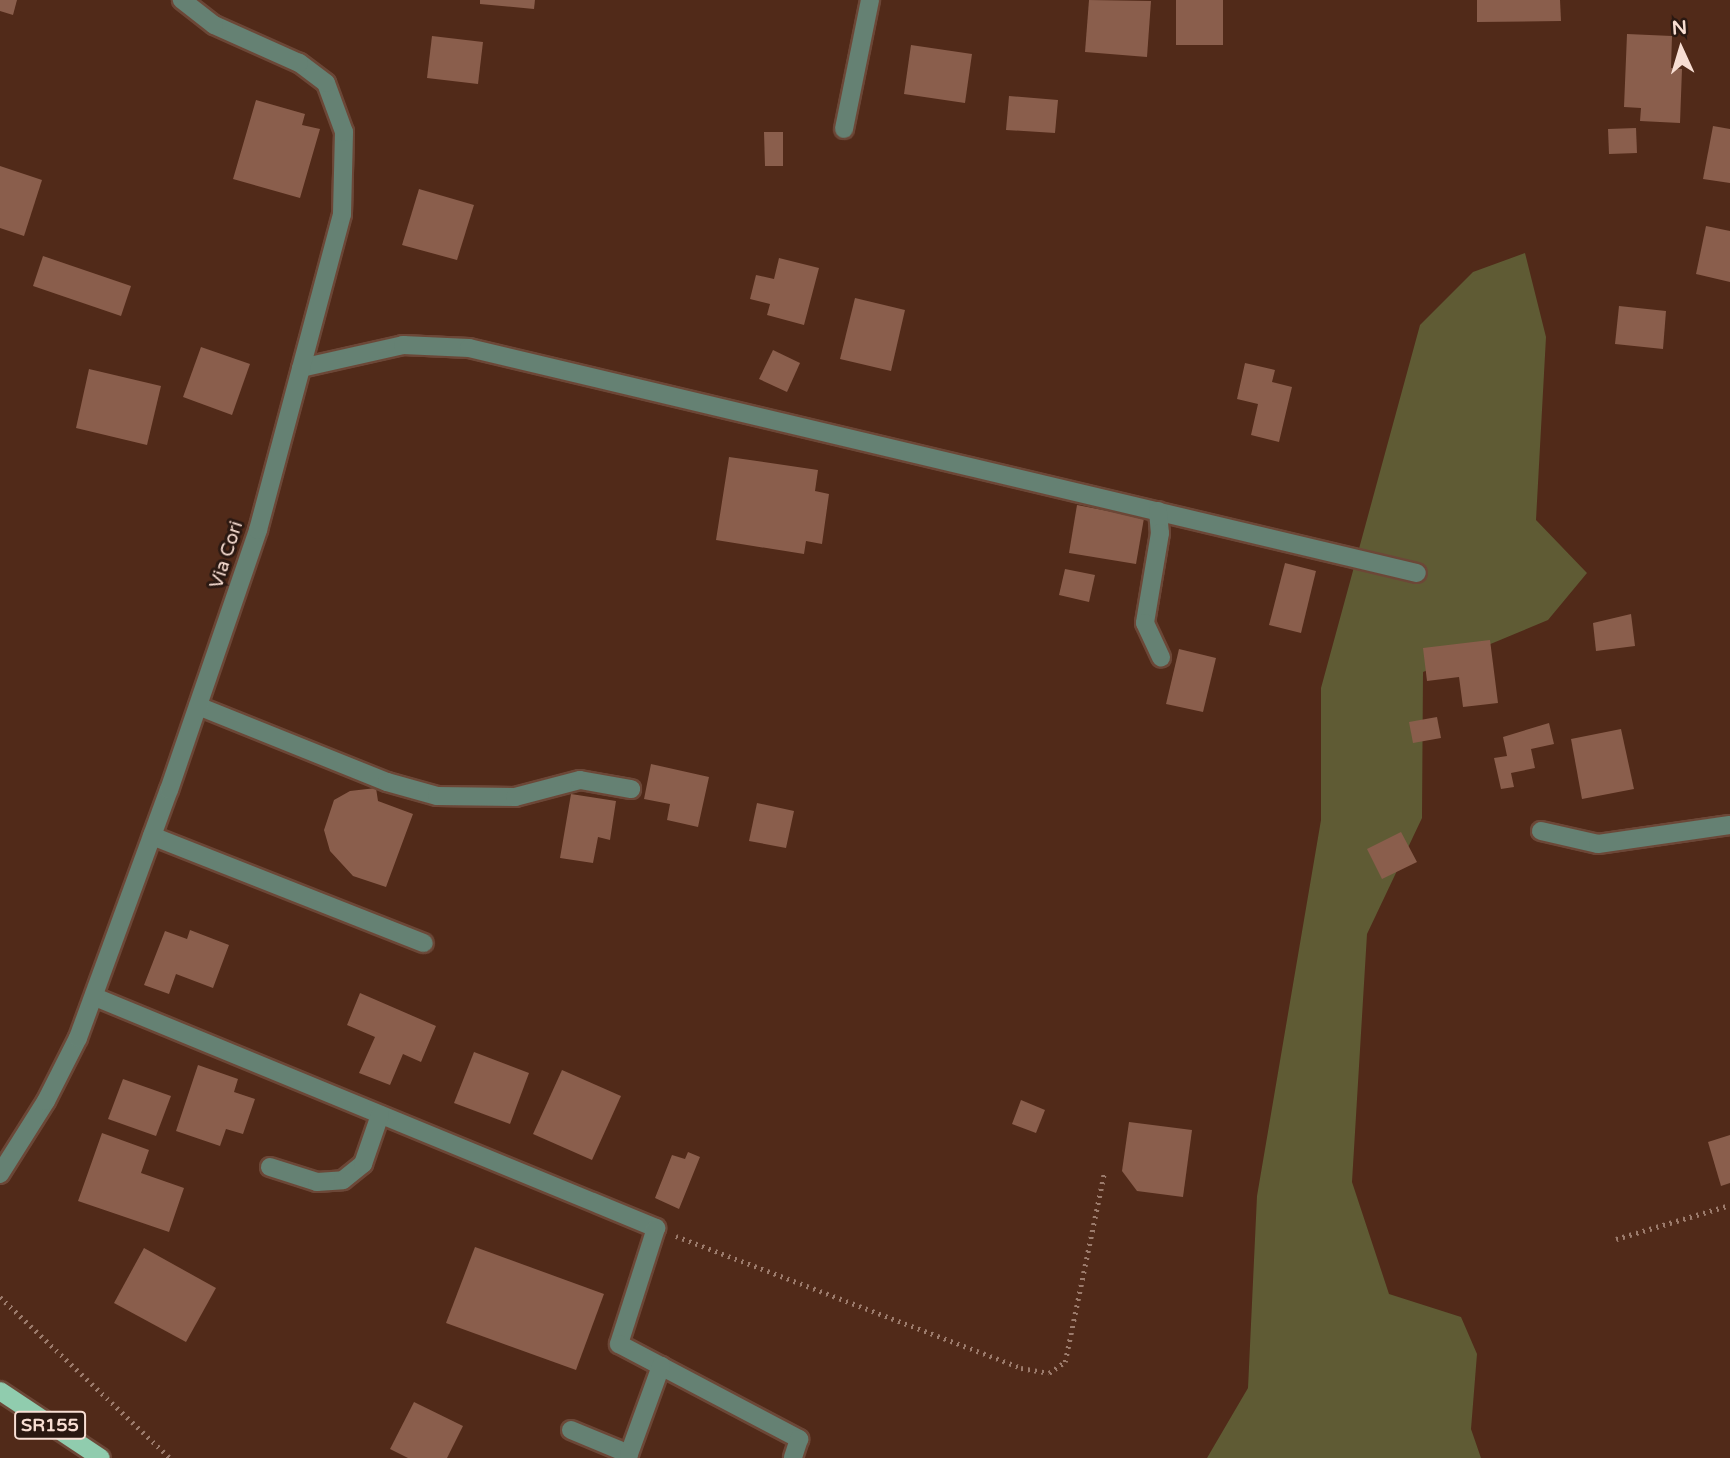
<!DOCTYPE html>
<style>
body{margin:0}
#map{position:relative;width:1730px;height:1458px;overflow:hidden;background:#512a19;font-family:"Varela Round",sans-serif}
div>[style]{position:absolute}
.green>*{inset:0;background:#5f5b34}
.building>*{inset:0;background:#8a5e4c}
.path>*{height:4.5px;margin-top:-2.25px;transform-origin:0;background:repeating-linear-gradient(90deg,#9c7b6c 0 2px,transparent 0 7px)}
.roads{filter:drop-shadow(2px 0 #6c4737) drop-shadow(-2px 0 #6c4737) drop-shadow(0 2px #6c4737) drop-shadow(0 -2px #6c4737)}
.minor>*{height:18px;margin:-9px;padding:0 9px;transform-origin:9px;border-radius:9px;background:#658173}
.major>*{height:18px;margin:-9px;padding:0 9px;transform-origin:9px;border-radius:9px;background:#90ccae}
span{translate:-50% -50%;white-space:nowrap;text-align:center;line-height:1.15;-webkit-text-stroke:6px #2a1811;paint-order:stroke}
.shield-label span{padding:2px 5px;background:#2a1811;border:2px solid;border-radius:5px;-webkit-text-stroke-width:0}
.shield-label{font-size:18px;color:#f8ded3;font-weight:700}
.street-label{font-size:19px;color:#f8ded3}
.north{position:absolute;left:1646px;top:14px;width:70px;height:70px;-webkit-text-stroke:5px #2a1811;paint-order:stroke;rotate:356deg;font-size:19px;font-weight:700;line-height:28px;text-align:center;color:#f8ded3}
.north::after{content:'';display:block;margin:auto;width:24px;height:32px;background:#f8ded3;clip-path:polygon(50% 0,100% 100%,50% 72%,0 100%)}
</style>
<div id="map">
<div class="green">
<div style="clip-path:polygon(1525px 253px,1546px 337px,1536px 520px,1587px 573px,1548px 620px,1423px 672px,1422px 818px,1367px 934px,1352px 1182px,1389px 1294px,1461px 1317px,1477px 1354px,1471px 1429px,1481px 1458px,1207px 1458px,1248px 1388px,1257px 1196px,1321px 820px,1321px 688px,1420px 325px,1473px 272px)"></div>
</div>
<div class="building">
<div style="clip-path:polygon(0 0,17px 0,13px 15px,0 11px)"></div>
<div style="clip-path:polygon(480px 0,535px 0,534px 9px,480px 4px)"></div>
<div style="clip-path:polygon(1089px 0,1151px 1px,1147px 57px,1085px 52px)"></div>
<div style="clip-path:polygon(1176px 0,1223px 0,1223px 45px,1176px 45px)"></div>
<div style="clip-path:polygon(1477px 0,1560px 0,1561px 21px,1477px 22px)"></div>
<div style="clip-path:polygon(1627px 34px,1672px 36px,1671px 68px,1682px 69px,1680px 123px,1640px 121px,1641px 108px,1624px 107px)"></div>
<div style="clip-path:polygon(432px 36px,483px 42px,478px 84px,427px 78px)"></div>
<div style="clip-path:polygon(911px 45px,972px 54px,965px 103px,904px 94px)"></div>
<div style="clip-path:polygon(1009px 96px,1058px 100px,1055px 133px,1006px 130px)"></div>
<div style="clip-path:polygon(256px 100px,305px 114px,302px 125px,320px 129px,300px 198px,233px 179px)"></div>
<div style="clip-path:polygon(1713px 126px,1730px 129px,1730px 183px,1703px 179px)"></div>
<div style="clip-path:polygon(1636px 128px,1637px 153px,1609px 154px,1608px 129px)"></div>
<div style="clip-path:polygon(764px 132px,783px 132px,783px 166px,765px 166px)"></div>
<div style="clip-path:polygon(0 166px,42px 180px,24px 236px,0 228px)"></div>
<div style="clip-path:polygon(419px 189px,474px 205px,457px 260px,402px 245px)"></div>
<div style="clip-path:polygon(1706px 226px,1730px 231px,1730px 282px,1696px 274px)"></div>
<div style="clip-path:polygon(43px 256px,131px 286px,121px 316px,33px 286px)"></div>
<div style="clip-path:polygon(779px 258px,819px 268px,804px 325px,767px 315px,770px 304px,750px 299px,756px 275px,774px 279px)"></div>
<div style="clip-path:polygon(855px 298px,905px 310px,891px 371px,840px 359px)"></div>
<div style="clip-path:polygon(1619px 306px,1666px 311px,1663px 349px,1615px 344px)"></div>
<div style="clip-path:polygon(201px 347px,250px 364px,232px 415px,183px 397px)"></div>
<div style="clip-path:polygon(773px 350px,800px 363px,787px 392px,759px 379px)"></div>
<div style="clip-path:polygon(1245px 363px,1275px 370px,1272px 382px,1292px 387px,1279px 442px,1251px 435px,1258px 404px,1237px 399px)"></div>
<div style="clip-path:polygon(89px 369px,161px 386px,147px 445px,76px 428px)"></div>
<div style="clip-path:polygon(729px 457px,818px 470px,815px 491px,829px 494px,822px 544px,806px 541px,804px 554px,716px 540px)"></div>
<div style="clip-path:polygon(1077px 505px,1144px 518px,1136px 564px,1069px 553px)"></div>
<div style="clip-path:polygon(1285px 563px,1316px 571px,1301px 633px,1269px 625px)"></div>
<div style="clip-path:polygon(1065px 569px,1095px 575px,1089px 602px,1059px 595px)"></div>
<div style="clip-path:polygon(1631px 614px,1635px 646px,1596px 651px,1593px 623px)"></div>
<div style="clip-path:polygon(1490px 640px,1498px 703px,1463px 707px,1459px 677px,1427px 681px,1423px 648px)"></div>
<div style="clip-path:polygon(1179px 649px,1216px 658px,1203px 712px,1166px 704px)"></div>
<div style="clip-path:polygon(1437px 717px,1441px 738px,1413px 743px,1409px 722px)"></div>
<div style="clip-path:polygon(1549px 723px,1554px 744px,1531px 749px,1535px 768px,1511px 773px,1514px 787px,1501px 789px,1494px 758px,1507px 756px,1503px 737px)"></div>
<div style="clip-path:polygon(1621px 729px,1634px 789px,1582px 799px,1571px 739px)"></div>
<div style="clip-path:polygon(651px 764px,709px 777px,698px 827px,667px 820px,670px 804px,644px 799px)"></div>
<div style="clip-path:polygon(376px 788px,378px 801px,413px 814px,386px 887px,353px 876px,330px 851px,324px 830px,334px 800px,350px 791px)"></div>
<div style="clip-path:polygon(571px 794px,616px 801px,610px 840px,598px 837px,593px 863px,560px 858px)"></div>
<div style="clip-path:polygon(757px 803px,794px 811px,786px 848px,749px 841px)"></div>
<div style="clip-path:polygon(1401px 832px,1417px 862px,1382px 879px,1367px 849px)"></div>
<div style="clip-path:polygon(190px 930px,229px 945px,213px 988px,176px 974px,169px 994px,144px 985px,165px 931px,187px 939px)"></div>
<div style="clip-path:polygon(360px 993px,436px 1026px,421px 1062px,403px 1054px,390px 1085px,359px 1073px,375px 1037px,347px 1025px)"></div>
<div style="clip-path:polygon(474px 1052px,529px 1073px,510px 1124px,454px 1103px)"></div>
<div style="clip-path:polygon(198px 1065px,238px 1079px,234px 1092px,255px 1099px,243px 1134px,226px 1129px,220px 1146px,176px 1131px)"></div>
<div style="clip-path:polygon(562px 1070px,621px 1096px,592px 1160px,533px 1134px)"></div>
<div style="clip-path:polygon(123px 1079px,171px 1096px,156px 1136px,108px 1119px)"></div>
<div style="clip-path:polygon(1021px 1100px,1045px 1110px,1036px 1133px,1012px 1124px)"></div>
<div style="clip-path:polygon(1129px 1122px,1192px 1130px,1183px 1197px,1137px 1191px,1122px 1171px)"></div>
<div style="clip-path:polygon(102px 1133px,149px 1150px,141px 1173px,184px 1188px,169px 1232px,78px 1201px)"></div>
<div style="clip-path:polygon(1730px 1135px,1730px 1183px,1721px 1186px,1708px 1142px)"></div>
<div style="clip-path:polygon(688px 1152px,700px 1157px,679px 1209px,655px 1198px,672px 1155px,685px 1159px)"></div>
<div style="clip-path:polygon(475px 1247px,604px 1294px,576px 1370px,446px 1323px)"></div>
<div style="clip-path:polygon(144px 1248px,216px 1288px,186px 1342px,114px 1303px)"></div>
<div style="clip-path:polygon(414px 1402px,463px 1426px,447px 1458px,408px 1458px,390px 1449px)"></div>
</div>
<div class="path">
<div style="left:676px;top:1236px;width:369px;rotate:20.9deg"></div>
<div style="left:1021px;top:1368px;width:28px;rotate:10deg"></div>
<div style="left:1049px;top:1373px;width:19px;rotate:-35deg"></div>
<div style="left:1065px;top:1362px;width:193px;rotate:-78.3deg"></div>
<div style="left:1616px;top:1239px;width:119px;rotate:-16.6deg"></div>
<div style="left:0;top:1297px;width:234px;rotate:43.4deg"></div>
</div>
<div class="roads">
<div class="minor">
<div style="left:844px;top:129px;width:132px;rotate:-78.6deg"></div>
<div style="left:301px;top:368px;width:105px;rotate:-12.7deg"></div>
<div style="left:403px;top:345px;width:66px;rotate:2.6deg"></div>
<div style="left:469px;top:348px;width:974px;rotate:13.35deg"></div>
<div style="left:1158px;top:511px;width:22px;rotate:85deg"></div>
<div style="left:1160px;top:533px;width:91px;rotate:99.5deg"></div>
<div style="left:1145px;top:623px;width:38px;rotate:65deg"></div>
<div style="left:198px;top:706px;width:204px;rotate:21.9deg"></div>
<div style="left:387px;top:782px;width:52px;rotate:15.6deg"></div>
<div style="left:437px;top:796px;width:78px;rotate:0.7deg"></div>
<div style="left:515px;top:797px;width:67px;rotate:-14.7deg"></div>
<div style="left:580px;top:780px;width:52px;rotate:10deg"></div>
<div style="left:1541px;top:831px;width:58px;rotate:12.8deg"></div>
<div style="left:1598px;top:844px;width:133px;rotate:-8.2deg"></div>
<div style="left:152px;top:836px;width:292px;rotate:21.5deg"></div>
<div style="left:95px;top:997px;width:607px;rotate:22.38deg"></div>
<div style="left:656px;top:1228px;width:122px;rotate:107.7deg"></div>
<div style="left:619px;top:1344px;width:204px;rotate:27.8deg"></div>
<div style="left:799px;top:1439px;width:20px;rotate:108deg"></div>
<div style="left:270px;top:1167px;width:49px;rotate:17.7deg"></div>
<div style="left:317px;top:1182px;width:26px;rotate:-4deg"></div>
<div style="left:343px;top:1180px;width:26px;rotate:-39deg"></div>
<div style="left:363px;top:1164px;width:52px;rotate:-70.9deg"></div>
<div style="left:0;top:1174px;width:86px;rotate:-57.8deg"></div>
<div style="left:46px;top:1101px;width:71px;rotate:-63.1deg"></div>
<div style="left:78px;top:1038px;width:264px;rotate:-69.9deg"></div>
<div style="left:169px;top:790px;width:275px;rotate:-71.1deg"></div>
<div style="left:258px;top:530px;width:327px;rotate:-75.1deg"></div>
<div style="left:342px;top:214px;width:82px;rotate:-88.6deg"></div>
<div style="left:344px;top:132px;width:52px;rotate:-110.2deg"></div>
<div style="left:326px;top:83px;width:34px;rotate:-143deg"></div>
<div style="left:299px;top:63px;width:93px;rotate:-155.9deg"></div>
<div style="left:214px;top:25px;width:41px;rotate:-142deg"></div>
<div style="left:571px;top:1430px;width:63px;rotate:22.5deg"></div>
<div style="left:629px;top:1454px;width:94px;rotate:-70deg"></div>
</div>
<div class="major">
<div style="left:0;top:1391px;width:121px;rotate:33.6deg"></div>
</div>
</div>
<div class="shield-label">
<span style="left:50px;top:1425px">SR155</span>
</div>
<div class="street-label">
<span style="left:227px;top:555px;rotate:-72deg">Via Cori</span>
</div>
<div class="north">N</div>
</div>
